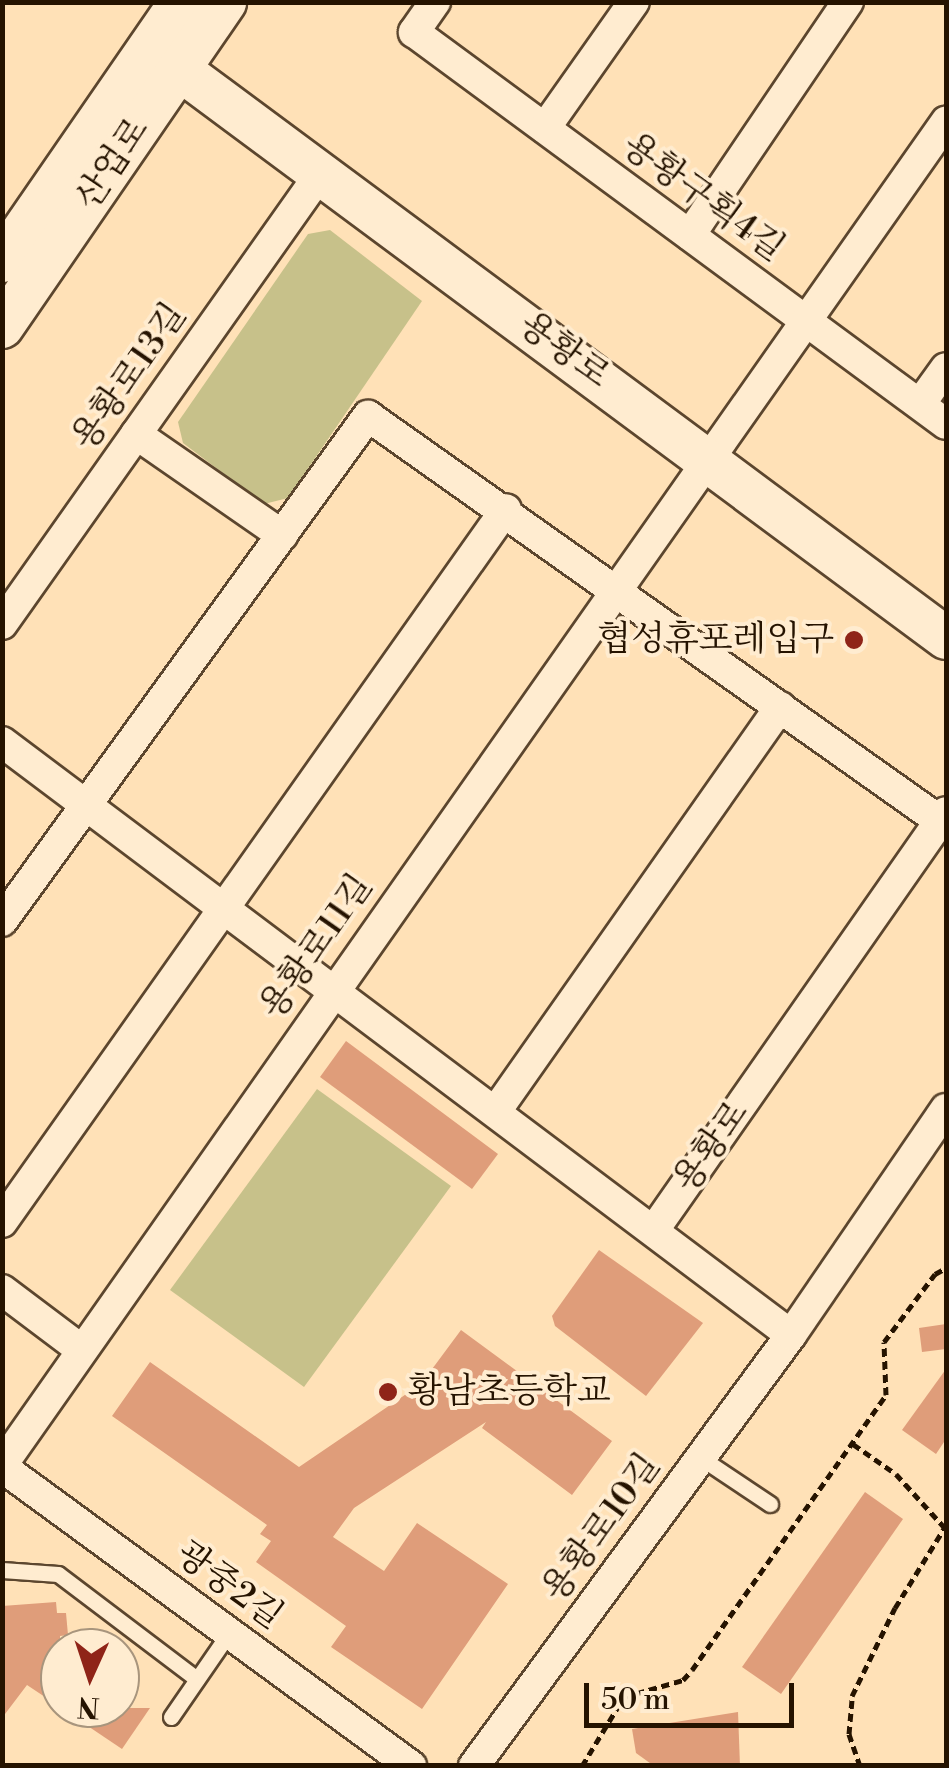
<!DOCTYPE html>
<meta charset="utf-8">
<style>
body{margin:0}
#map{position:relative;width:949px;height:1768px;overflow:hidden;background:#ffe1b7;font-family:"Libre Bodoni","Noto Serif KR",serif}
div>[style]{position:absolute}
.green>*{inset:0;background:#c7c18a}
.building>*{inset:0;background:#df9d7a}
.path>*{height:5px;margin-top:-2.5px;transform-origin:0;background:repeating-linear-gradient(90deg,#251300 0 8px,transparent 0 13px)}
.roads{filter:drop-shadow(2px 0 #5c462e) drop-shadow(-2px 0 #5c462e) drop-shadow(0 2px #5c462e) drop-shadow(0 -2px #5c462e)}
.lane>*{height:15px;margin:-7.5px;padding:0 7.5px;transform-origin:7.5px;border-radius:7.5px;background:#ffecd0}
.street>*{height:30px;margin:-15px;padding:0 15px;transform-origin:15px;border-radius:15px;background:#ffecd0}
.secondary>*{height:42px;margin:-21px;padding:0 21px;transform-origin:21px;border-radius:21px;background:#ffecd0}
.dots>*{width:28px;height:28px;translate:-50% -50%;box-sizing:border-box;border:5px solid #ffecd0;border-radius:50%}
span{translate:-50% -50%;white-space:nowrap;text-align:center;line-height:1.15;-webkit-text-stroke:8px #ffecd0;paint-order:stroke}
.street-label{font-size:35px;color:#251300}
.poi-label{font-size:35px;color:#251300}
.right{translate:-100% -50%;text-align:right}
.left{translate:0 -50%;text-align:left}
.frame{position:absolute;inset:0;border:5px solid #251300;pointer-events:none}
.north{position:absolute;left:40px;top:1628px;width:100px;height:100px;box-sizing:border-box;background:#ffecd0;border:2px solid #a8957d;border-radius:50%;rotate:183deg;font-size:28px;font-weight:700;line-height:40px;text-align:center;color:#251300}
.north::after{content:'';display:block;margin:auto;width:35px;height:45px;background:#8f2418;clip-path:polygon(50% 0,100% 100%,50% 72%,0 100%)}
.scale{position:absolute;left:584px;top:1683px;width:210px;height:45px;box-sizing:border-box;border:5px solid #251300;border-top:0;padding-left:12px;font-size:30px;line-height:35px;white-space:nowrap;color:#251300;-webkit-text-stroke:8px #ffecd0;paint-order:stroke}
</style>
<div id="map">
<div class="green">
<div style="clip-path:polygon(330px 230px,422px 301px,288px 498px,264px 504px,183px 443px,178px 422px,308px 234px)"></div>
<div style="clip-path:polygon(317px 1089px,451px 1186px,304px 1387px,170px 1290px)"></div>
</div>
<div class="building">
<div style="clip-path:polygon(346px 1041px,498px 1154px,472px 1189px,320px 1077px)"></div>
<div style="clip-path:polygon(599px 1250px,703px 1323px,646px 1396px,555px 1326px,552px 1316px)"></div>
<div style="clip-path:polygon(946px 1324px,946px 1349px,922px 1352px,919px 1328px)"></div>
<div style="clip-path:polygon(461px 1330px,612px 1441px,572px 1495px,482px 1428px,486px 1422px,354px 1508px,333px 1537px,384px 1571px,417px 1523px,508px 1584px,422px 1709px,331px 1647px,346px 1626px,256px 1562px,271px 1541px,260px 1534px,267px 1525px,112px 1416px,150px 1362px,299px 1467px,421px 1384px)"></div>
<div style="clip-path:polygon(946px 1369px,946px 1439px,936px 1454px,902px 1430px)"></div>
<div style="clip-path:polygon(865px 1492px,903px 1519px,781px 1694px,742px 1667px)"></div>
<div style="clip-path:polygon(56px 1602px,57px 1613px,66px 1613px,68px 1635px,60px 1636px,60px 1707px,27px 1685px,2px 1718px,2px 1606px)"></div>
<div style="clip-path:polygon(61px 1708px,150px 1708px,122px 1749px)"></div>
<div style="clip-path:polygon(738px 1712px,740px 1766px,654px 1766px,636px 1753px,632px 1729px)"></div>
</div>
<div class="path">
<div style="left:853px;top:1444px;width:52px;rotate:34.9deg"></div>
<div style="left:896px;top:1474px;width:72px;rotate:47.8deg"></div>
<div style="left:582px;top:1766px;width:81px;rotate:-58.7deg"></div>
<div style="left:624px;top:1697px;width:61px;rotate:-16.1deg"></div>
<div style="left:683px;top:1680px;width:13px;rotate:-48deg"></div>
<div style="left:692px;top:1670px;width:337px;rotate:-54.8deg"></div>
<div style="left:886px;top:1395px;width:53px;rotate:-92.2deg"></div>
<div style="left:884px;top:1342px;width:85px;rotate:-53.1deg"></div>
<div style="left:935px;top:1274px;width:13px;rotate:-29deg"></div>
<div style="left:860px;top:1766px;width:34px;rotate:-109deg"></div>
<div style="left:849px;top:1734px;width:38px;rotate:-85deg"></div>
<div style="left:852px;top:1696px;width:98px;rotate:-64deg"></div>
<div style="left:895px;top:1608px;width:95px;rotate:-58.3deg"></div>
</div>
<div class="roads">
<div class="lane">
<div style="left:701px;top:1458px;width:83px;rotate:33.7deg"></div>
<div style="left:2px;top:1570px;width:56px;rotate:4.1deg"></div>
<div style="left:58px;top:1574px;width:174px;rotate:37.1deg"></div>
<div style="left:171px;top:1717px;width:102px;rotate:-55.4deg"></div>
</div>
<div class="street">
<div style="left:435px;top:2px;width:37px;rotate:125deg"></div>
<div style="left:414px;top:32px;width:661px;rotate:36.38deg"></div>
<div style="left:545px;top:128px;width:154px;rotate:-54.8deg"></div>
<div style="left:690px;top:235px;width:282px;rotate:-55.9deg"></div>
<div style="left:920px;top:404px;width:44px;rotate:-54.2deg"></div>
<div style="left:136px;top:434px;width:178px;rotate:34.7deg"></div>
<div style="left:2px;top:624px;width:551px;rotate:-54.75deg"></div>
<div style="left:2px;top:742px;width:987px;rotate:36.93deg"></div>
<div style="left:2px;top:921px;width:624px;rotate:-54.07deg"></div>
<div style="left:368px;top:416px;width:701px;rotate:35.3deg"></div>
<div style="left:496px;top:1111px;width:494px;rotate:-54.9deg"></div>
<div style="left:2px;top:1222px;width:873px;rotate:-54.74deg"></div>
<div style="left:656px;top:1227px;width:506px;rotate:-55.05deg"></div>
<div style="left:2px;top:1290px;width:96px;rotate:37deg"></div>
<div style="left:2px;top:1465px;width:1642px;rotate:-54.9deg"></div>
<div style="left:2px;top:1467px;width:507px;rotate:36.17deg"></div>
<div style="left:474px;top:1766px;width:535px;rotate:-53.67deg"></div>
<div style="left:791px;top:1335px;width:274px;rotate:-55.6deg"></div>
</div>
<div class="secondary">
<div style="left:179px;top:69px;width:955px;rotate:36.57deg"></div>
<div style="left:2px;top:261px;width:315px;rotate:-55.4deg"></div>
<div style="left:2px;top:327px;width:394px;rotate:-55.5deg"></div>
</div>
</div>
<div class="dots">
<div style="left:854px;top:640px;background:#8f2418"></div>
<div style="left:388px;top:1392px;background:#8f2418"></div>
</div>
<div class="street-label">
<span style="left:113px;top:164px;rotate:-56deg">산업로</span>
<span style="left:703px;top:198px;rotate:36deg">용황구획4길</span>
<span style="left:564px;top:351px;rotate:36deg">용황로</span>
<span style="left:130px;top:377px;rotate:-55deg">용황로13길</span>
<span style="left:317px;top:947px;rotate:-55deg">용황로11길</span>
<span style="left:712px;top:1147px;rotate:-55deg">용황로</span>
<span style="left:602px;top:1528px;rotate:-54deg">용황로10길</span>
<span style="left:229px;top:1586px;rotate:36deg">광중2길</span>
</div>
<div class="poi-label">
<span class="right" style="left:834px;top:640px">협성휴포레입구</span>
<span class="left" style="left:408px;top:1392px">황남초등학교</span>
</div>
<div class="frame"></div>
<div class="north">N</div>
<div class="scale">50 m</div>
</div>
